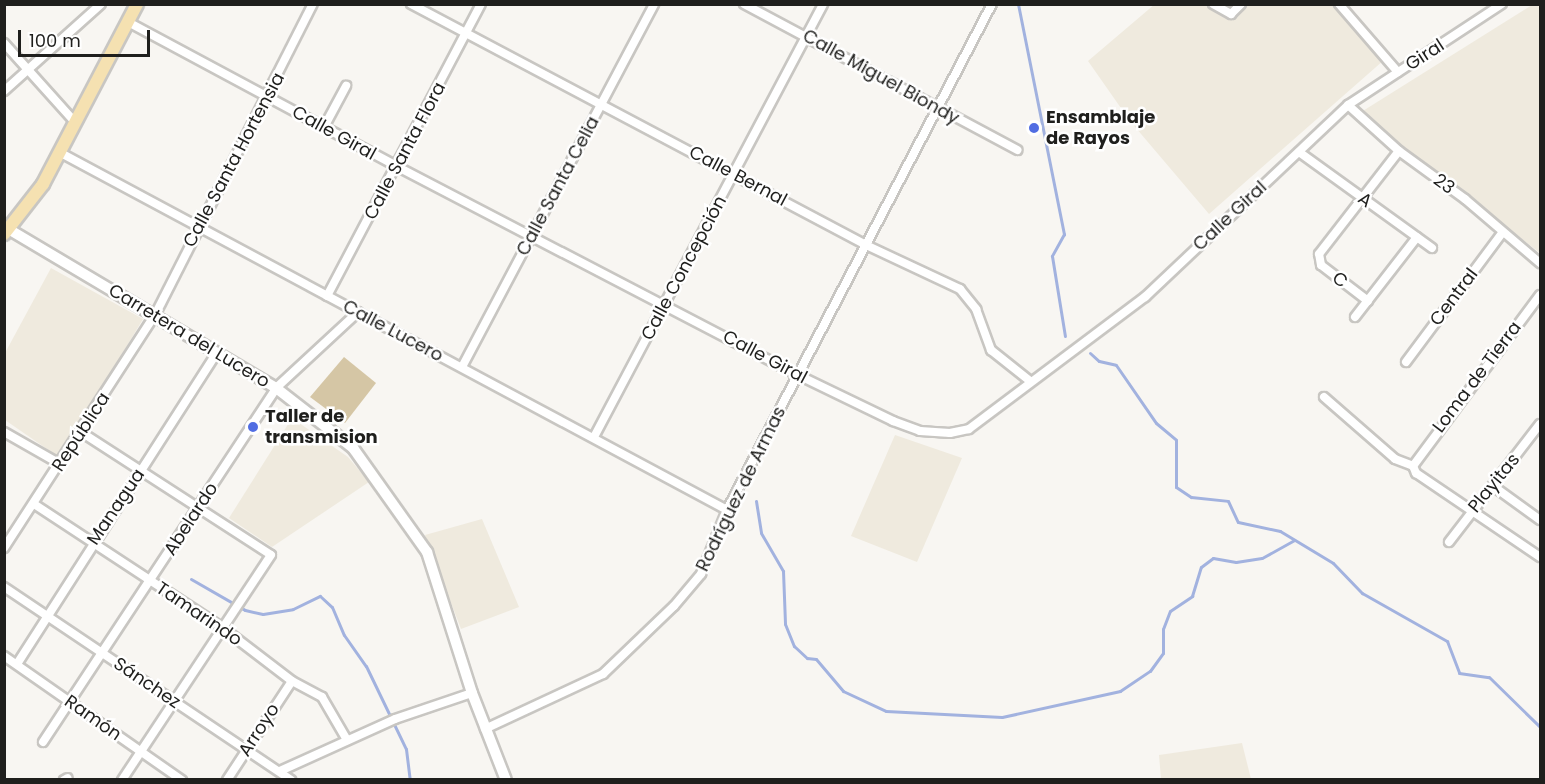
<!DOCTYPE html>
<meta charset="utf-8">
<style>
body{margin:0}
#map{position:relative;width:1545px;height:784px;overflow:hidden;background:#f8f6f2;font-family:Poppins,sans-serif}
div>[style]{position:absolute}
.built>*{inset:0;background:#efeade}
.green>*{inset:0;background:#d5c6a5}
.stream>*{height:3px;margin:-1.5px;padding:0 1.5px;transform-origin:1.5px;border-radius:1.5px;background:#a2b2df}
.roads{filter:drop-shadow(2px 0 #c8c6c2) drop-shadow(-2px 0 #c8c6c2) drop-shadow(0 2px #c8c6c2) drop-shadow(0 -2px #c8c6c2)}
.minor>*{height:8px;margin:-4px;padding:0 4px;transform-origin:4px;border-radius:4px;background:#fff}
.secondary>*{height:10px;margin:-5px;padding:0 5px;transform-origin:5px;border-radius:5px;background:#fff}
.primary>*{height:12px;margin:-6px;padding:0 6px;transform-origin:6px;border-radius:6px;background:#f5e1b1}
.dots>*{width:16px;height:16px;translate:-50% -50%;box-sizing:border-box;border:3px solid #fff;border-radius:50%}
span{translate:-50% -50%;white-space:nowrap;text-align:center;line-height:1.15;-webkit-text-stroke:5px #fff;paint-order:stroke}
.street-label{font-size:18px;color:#1f1f1d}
.poi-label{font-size:18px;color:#1f1f1d;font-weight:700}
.left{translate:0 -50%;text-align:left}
.frame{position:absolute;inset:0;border:6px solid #1f1f1d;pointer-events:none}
.scale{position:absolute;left:18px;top:30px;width:132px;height:27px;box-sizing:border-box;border:3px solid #1f1f1d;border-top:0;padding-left:8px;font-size:18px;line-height:21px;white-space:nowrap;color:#1f1f1d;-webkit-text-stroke:4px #fff;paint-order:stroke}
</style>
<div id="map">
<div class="built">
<div style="clip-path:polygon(1155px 4px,1204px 5px,1232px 18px,1247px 5px,1334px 5px,1384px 60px,1209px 214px,1130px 121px,1088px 61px)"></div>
<div style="clip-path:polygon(1532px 5px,1540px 5px,1540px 253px,1358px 114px)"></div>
<div style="clip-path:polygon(51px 268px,143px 319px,60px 458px,5px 420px,5px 353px)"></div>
<div style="clip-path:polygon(292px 418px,348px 457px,369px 482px,272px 547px,229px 518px)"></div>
<div style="clip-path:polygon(895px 435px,962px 458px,917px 562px,851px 536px)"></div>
<div style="clip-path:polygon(482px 519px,519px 607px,461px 629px,425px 535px)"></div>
<div style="clip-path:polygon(1242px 743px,1251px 779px,1161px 779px,1159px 755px)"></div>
</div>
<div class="green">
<div style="clip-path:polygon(344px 357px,376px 383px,345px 423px,310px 397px)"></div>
</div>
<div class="stream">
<div style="left:1018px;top:4px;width:235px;rotate:78.7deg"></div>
<div style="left:1064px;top:234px;width:25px;rotate:119deg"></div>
<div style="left:1052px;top:256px;width:81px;rotate:80.8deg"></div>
<div style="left:1090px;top:353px;width:12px;rotate:42deg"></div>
<div style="left:1099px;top:361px;width:17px;rotate:13deg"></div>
<div style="left:1116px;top:365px;width:70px;rotate:55.4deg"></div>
<div style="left:1156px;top:423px;width:26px;rotate:40deg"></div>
<div style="left:1176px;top:440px;width:47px;rotate:90deg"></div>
<div style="left:1176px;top:487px;width:18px;rotate:34deg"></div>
<div style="left:1191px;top:497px;width:37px;rotate:6deg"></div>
<div style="left:1228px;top:501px;width:23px;rotate:65deg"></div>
<div style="left:1238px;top:522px;width:43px;rotate:12.1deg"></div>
<div style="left:1280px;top:531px;width:62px;rotate:31.1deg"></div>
<div style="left:1333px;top:563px;width:42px;rotate:46deg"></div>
<div style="left:1362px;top:593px;width:98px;rotate:29.5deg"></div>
<div style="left:1447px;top:641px;width:34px;rotate:69deg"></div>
<div style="left:1459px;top:673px;width:30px;rotate:8deg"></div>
<div style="left:1489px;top:677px;width:71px;rotate:44.4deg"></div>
<div style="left:756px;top:501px;width:32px;rotate:81deg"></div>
<div style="left:761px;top:533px;width:44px;rotate:59.9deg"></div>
<div style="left:783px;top:571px;width:53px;rotate:87.8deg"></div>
<div style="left:785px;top:624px;width:24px;rotate:68deg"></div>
<div style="left:794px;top:646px;width:18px;rotate:43deg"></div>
<div style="left:807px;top:658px;width:9px;rotate:6deg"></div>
<div style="left:816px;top:659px;width:42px;rotate:49.8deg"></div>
<div style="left:843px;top:691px;width:47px;rotate:24.9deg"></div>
<div style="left:886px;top:711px;width:116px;rotate:3deg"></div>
<div style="left:1002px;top:717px;width:121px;rotate:-12.4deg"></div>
<div style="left:1120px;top:691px;width:36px;rotate:-34deg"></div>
<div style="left:1150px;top:671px;width:22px;rotate:-54deg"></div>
<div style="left:1163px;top:653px;width:24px;rotate:-90deg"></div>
<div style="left:1163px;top:629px;width:19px;rotate:-69deg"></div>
<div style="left:1170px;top:611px;width:27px;rotate:-34deg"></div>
<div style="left:1192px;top:596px;width:30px;rotate:-73deg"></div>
<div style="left:1201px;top:567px;width:15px;rotate:-37deg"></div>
<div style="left:1213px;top:558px;width:23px;rotate:10deg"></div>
<div style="left:1236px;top:562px;width:26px;rotate:-9deg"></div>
<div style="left:1262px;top:558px;width:37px;rotate:-29deg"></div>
<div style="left:191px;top:579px;width:62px;rotate:29.9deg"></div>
<div style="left:245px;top:610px;width:18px;rotate:13deg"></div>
<div style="left:263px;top:614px;width:30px;rotate:-9deg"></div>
<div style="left:293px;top:609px;width:30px;rotate:-26deg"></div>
<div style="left:320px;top:596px;width:16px;rotate:43deg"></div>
<div style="left:332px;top:607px;width:30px;rotate:67deg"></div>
<div style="left:344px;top:635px;width:38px;rotate:55deg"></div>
<div style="left:366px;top:666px;width:92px;rotate:64.3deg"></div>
<div style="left:406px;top:749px;width:31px;rotate:83deg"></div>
</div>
<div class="roads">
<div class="minor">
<div style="left:411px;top:4px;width:515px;rotate:27.91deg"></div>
<div style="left:866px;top:245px;width:104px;rotate:25.1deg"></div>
<div style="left:960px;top:289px;width:26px;rotate:51deg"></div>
<div style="left:976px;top:309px;width:44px;rotate:69.9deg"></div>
<div style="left:991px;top:350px;width:50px;rotate:38.5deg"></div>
<div style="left:744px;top:4px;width:310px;rotate:28.1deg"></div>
<div style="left:1213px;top:4px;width:21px;rotate:29deg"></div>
<div style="left:1231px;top:14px;width:14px;rotate:-45deg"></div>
<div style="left:1339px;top:4px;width:90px;rotate:49.1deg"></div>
<div style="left:128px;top:22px;width:306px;rotate:28.2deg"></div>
<div style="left:398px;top:167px;width:451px;rotate:27.5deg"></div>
<div style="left:798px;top:375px;width:106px;rotate:25.8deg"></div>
<div style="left:893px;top:421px;width:29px;rotate:20deg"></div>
<div style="left:920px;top:431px;width:30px;rotate:4deg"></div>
<div style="left:950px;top:433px;width:19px;rotate:-12deg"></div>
<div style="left:969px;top:429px;width:220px;rotate:-36.9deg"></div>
<div style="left:1145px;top:297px;width:279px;rotate:-43.4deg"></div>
<div style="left:1348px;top:105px;width:184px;rotate:-33.3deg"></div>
<div style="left:4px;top:43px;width:106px;rotate:48.1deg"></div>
<div style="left:4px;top:91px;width:130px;rotate:-41.9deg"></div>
<div style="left:1348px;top:105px;width:69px;rotate:42deg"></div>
<div style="left:1399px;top:151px;width:82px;rotate:36deg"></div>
<div style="left:1465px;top:199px;width:99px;rotate:40.5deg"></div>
<div style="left:324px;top:127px;width:47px;rotate:-61.8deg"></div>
<div style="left:59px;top:152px;width:758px;rotate:28.19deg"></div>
<div style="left:1299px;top:152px;width:164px;rotate:35.8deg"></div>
<div style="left:1540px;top:295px;width:213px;rotate:126.6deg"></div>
<div style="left:1413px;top:466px;width:8px;rotate:67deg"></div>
<div style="left:1416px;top:473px;width:150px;rotate:34.1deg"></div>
<div style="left:327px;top:296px;width:330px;rotate:-62.2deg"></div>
<div style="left:1368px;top:301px;width:59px;rotate:-142.5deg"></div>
<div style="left:1321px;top:265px;width:11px;rotate:-100deg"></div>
<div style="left:1319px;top:254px;width:130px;rotate:-52.2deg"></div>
<div style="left:1355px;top:317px;width:101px;rotate:-52.2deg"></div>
<div style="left:1406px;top:362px;width:161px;rotate:-53.3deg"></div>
<div style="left:462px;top:367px;width:411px;rotate:-62.1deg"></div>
<div style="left:1324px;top:397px;width:94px;rotate:41.1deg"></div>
<div style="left:1395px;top:459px;width:19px;rotate:21deg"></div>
<div style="left:4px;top:432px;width:64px;rotate:29.7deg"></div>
<div style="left:81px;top:432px;width:226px;rotate:32.9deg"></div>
<div style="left:271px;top:555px;width:270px;rotate:123.5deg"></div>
<div style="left:594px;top:437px;width:490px;rotate:-62.1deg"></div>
<div style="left:1493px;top:486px;width:58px;rotate:35.9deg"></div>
<div style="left:34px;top:504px;width:227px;rotate:33.3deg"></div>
<div style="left:224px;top:629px;width:86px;rotate:37.4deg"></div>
<div style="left:292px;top:681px;width:34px;rotate:28deg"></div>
<div style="left:322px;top:697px;width:50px;rotate:59.8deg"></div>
<div style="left:1449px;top:542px;width:149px;rotate:-52.4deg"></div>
<div style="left:4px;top:548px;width:278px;rotate:-57.1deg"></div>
<div style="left:155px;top:315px;width:349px;rotate:-63.1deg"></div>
<div style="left:4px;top:587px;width:346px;rotate:33.9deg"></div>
<div style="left:4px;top:656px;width:217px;rotate:34.9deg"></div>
<div style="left:17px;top:664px;width:370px;rotate:-57.3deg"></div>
<div style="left:485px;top:729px;width:130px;rotate:-25deg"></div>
<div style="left:603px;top:674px;width:98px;rotate:-43.8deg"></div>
<div style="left:674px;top:606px;width:42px;rotate:-49.8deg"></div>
<div style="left:701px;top:574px;width:69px;rotate:-67.9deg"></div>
<div style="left:727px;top:510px;width:571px;rotate:-62.36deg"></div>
<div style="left:43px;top:742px;width:424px;rotate:-56.6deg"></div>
<div style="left:276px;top:388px;width:112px;rotate:-42.8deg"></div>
<div style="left:280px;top:771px;width:126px;rotate:-24.3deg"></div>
<div style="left:395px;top:719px;width:81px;rotate:-18.7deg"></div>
<div style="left:64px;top:780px;width:4px;rotate:-27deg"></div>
<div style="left:227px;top:780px;width:118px;rotate:-56.7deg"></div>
</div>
<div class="secondary">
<div style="left:10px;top:230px;width:309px;rotate:30.7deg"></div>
<div style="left:276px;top:388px;width:98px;rotate:37.9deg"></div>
<div style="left:353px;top:448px;width:128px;rotate:54.6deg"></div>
<div style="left:427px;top:552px;width:148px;rotate:72.3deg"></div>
<div style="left:472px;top:693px;width:93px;rotate:68.7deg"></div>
</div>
<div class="primary">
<div style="left:4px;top:234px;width:63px;rotate:-52deg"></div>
<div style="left:43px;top:184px;width:203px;rotate:-62.4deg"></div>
</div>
</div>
<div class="dots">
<div style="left:1034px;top:128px;background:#516de2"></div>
<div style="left:253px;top:427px;background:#516de2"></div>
</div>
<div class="street-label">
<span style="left:1425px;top:55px;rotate:-33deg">Giral</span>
<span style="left:881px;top:77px;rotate:29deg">Calle Miguel Biondy</span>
<span style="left:334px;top:133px;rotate:29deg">Calle Giral</span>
<span style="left:405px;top:151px;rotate:-62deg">Calle Santa Flora</span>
<span style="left:234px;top:160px;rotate:-62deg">Calle Santa Hortensia</span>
<span style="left:738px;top:176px;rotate:28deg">Calle Bernal</span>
<span style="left:1444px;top:184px;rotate:36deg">23</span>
<span style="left:558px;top:186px;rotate:-62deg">Calle Santa Celia</span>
<span style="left:1365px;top:200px;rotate:36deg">A</span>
<span style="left:1230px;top:216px;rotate:-43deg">Calle Giral</span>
<span style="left:684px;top:268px;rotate:-62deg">Calle Concepción</span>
<span style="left:1340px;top:280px;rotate:37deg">C</span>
<span style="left:1454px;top:297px;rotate:-53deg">Central</span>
<span style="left:393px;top:331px;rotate:28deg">Calle Lucero</span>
<span style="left:189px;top:336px;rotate:31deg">Carretera del Lucero</span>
<span style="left:765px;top:357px;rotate:28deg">Calle Giral</span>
<span style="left:1477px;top:377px;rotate:-53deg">Loma de Tierra</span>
<span style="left:81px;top:432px;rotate:-57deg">República</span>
<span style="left:1494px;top:483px;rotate:-51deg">Playitas</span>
<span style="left:741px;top:489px;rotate:-64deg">Rodríguez de Armas</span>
<span style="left:116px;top:507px;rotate:-56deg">Managua</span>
<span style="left:191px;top:519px;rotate:-57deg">Abelardo</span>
<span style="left:199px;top:614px;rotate:34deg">Tamarindo</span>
<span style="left:147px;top:683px;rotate:34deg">Sánchez</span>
<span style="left:93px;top:718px;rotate:35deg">Ramón</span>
<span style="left:259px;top:730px;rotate:-57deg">Arroyo</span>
</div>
<div class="poi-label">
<span class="left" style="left:1046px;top:128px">Ensamblaje<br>de Rayos</span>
<span class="left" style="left:265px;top:427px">Taller de<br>transmision</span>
</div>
<div class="frame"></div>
<div class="scale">100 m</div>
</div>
